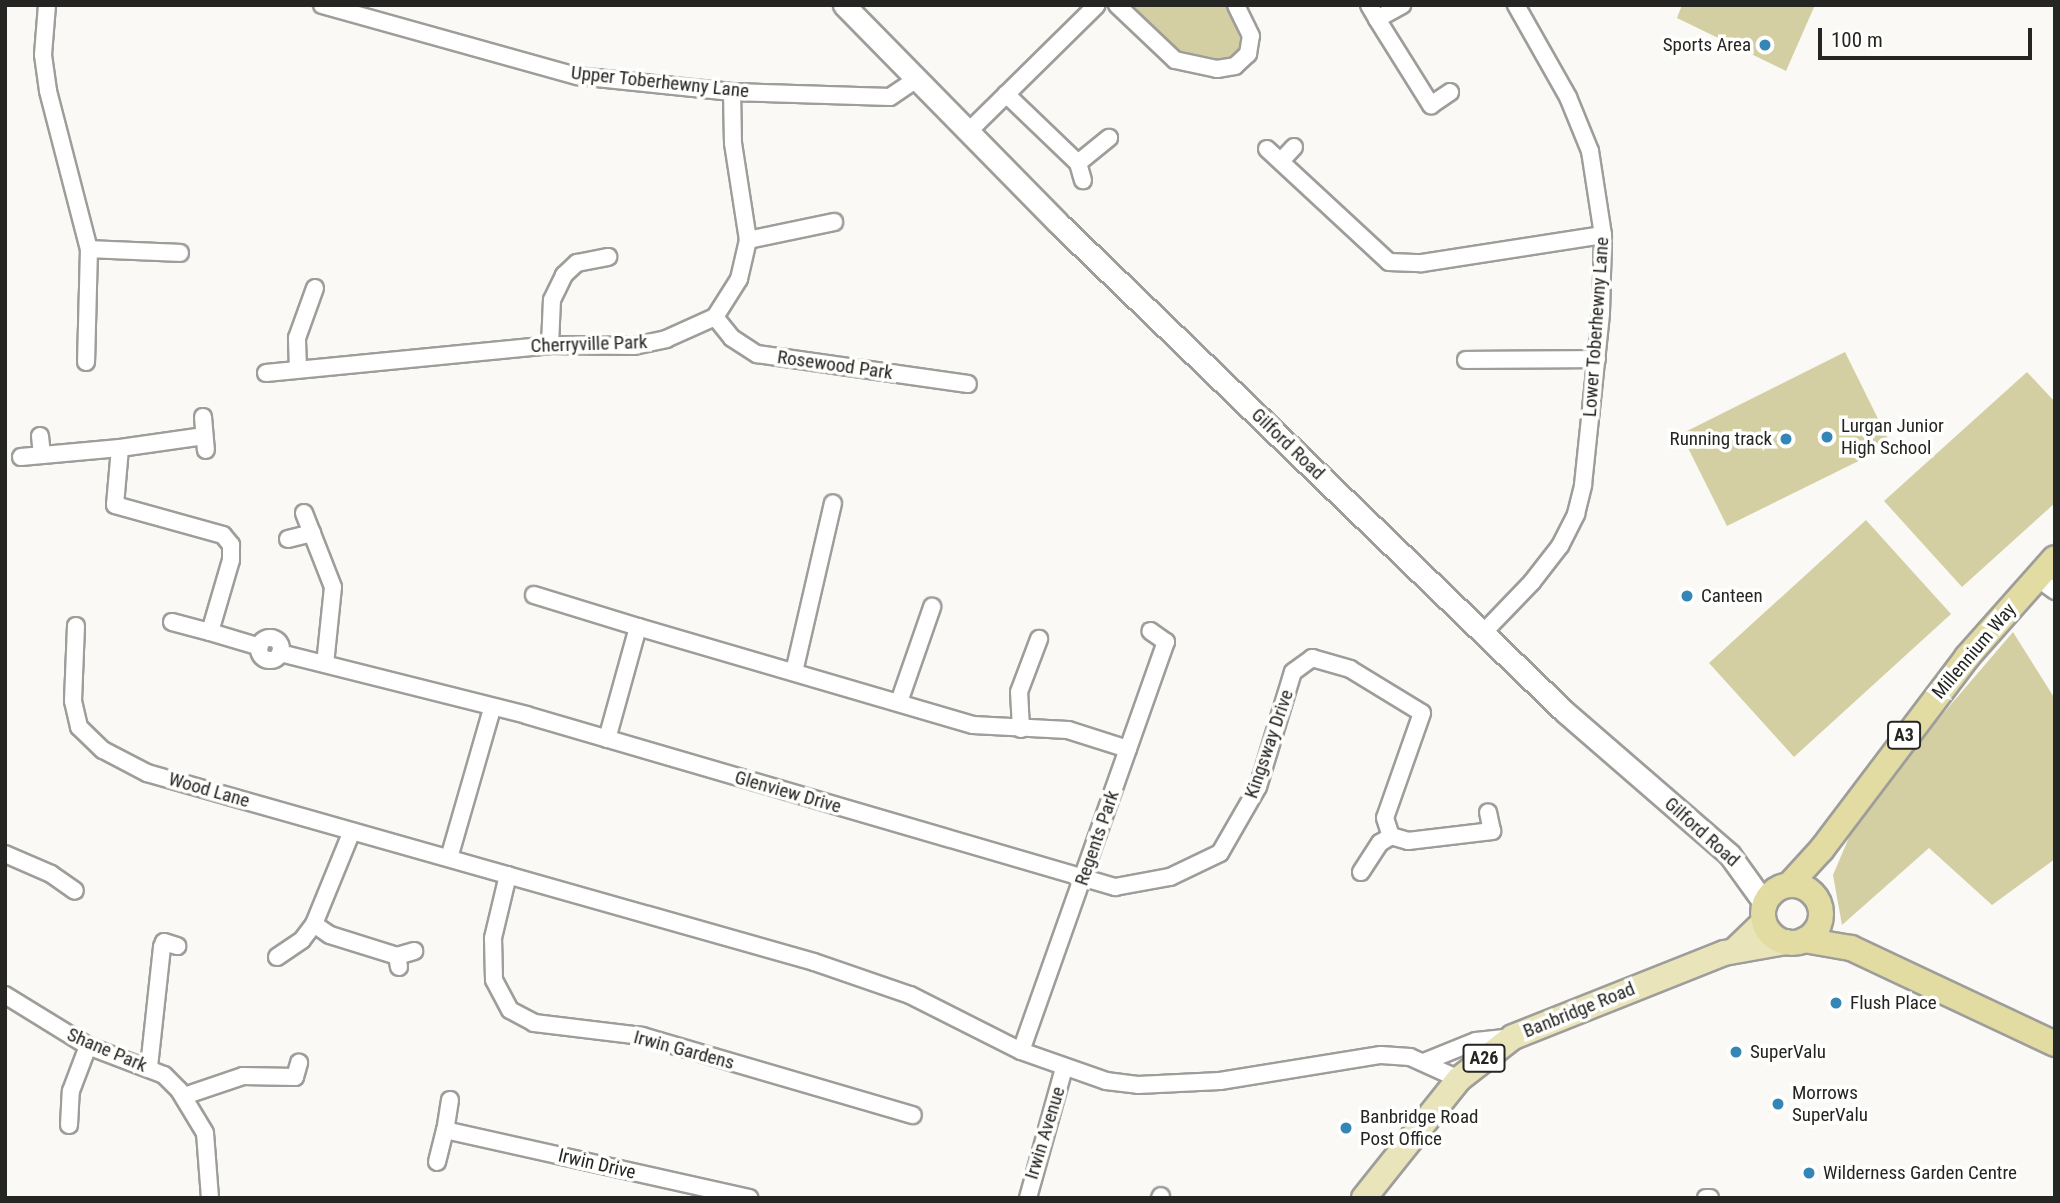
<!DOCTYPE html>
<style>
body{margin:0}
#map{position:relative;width:2060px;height:1203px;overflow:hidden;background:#faf9f6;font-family:"Roboto Condensed",sans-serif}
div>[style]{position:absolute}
.green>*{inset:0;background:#d3cfa3}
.roads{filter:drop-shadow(2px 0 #9e9d9a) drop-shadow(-2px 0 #9e9d9a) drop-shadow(0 2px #9e9d9a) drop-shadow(0 -2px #9e9d9a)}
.minor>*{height:16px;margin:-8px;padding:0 8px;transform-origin:8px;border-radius:8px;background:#fff}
.minor>.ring{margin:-8px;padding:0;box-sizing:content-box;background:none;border:16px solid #fff;border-radius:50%}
.secondary>*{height:21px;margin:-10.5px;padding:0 10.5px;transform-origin:10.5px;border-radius:10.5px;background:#fff}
.primary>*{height:24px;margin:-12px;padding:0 12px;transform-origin:12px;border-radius:12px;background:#e9e4b9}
.trunk>*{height:24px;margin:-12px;padding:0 12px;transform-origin:12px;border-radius:12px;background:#e2dba2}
.trunk>.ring{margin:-12px;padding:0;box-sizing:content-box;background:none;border:24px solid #e2dba2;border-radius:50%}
.dots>*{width:19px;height:19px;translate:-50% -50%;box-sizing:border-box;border:4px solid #fffffe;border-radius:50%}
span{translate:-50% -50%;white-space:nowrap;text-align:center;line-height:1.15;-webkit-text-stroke:7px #fffffe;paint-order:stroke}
.shield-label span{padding:2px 5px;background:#fffffe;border:2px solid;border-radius:5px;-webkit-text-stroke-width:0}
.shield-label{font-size:18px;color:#252524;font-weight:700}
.poi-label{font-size:19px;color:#252524}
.right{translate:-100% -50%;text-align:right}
.left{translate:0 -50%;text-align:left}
.street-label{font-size:19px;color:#252524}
.frame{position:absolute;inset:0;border:7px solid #252524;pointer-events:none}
.scale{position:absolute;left:1818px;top:28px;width:214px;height:32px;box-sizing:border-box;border:4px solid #252524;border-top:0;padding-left:9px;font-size:21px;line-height:24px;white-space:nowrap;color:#252524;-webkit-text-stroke:5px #fffffe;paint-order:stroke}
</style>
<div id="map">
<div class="green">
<div style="clip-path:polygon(1129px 5px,1226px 5px,1243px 45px,1226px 61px,1181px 53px)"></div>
<div style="clip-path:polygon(1682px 5px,1815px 5px,1786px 71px,1677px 18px)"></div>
<div style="clip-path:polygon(1845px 352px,1891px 445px,1727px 526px,1681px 434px)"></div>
<div style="clip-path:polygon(2027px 372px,2055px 402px,2055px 503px,1962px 587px,1884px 501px)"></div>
<div style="clip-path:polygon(1866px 520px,1951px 614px,1794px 757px,1709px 663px)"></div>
<div style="clip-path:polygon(2013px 632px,2055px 699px,2055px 859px,1992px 905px,1929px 848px,1842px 925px,1833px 875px,1850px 835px,1935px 723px)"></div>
</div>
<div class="roads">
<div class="minor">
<div style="left:47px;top:5px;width:50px;rotate:94.6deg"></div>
<div style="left:43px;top:55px;width:36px;rotate:82deg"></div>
<div style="left:48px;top:91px;width:163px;rotate:75.5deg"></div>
<div style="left:89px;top:249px;width:113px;rotate:91.5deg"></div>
<div style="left:322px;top:5px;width:265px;rotate:15.6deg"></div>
<div style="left:577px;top:76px;width:156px;rotate:5.9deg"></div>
<div style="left:732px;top:92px;width:158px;rotate:1.8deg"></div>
<div style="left:890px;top:97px;width:32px;rotate:-34deg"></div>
<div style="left:1117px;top:5px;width:80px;rotate:43.5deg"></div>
<div style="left:1175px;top:60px;width:43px;rotate:12.1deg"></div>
<div style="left:1217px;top:69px;width:18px;rotate:-9deg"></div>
<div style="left:1235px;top:66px;width:18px;rotate:-43deg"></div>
<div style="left:1248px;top:54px;width:18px;rotate:-81deg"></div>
<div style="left:1251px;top:36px;width:34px;rotate:-116deg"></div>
<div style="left:1369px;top:5px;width:16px;rotate:60deg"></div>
<div style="left:1377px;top:19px;width:29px;rotate:-29deg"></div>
<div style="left:1377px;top:19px;width:102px;rotate:57.9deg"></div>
<div style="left:1431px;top:105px;width:23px;rotate:-34deg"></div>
<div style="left:1006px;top:94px;width:100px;rotate:43.8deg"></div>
<div style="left:1078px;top:163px;width:40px;rotate:-39deg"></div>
<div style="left:967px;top:133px;width:182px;rotate:-44.6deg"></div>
<div style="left:1267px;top:149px;width:166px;rotate:42.8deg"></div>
<div style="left:1389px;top:262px;width:33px;rotate:2deg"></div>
<div style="left:1422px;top:263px;width:183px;rotate:-8.8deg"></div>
<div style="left:1281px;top:161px;width:19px;rotate:-47deg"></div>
<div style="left:1078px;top:163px;width:18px;rotate:74deg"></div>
<div style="left:748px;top:240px;width:88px;rotate:-11.8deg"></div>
<div style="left:89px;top:249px;width:91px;rotate:2.5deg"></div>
<div style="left:715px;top:317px;width:27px;rotate:51deg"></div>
<div style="left:732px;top:338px;width:30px;rotate:33deg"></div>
<div style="left:757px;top:354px;width:213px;rotate:8.1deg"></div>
<div style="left:550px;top:345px;width:45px;rotate:-87.5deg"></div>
<div style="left:552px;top:300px;width:28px;rotate:-64deg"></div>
<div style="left:564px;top:275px;width:18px;rotate:-43deg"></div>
<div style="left:577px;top:263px;width:32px;rotate:-11deg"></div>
<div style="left:1466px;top:360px;width:131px;rotate:-0.4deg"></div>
<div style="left:298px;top:369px;width:31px;rotate:-92deg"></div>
<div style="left:297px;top:338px;width:53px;rotate:-70.2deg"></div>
<div style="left:266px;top:373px;width:285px;rotate:-5.6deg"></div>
<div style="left:550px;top:345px;width:84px;rotate:0.7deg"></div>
<div style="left:634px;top:346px;width:33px;rotate:-12deg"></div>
<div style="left:666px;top:339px;width:54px;rotate:-24.2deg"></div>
<div style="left:715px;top:317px;width:45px;rotate:-57.7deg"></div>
<div style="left:739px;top:279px;width:40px;rotate:-77deg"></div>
<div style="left:748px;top:240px;width:98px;rotate:-98.8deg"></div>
<div style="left:733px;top:143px;width:51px;rotate:-91.1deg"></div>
<div style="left:203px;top:417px;width:33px;rotate:85deg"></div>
<div style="left:40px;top:436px;width:19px;rotate:84deg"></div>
<div style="left:120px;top:448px;width:85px;rotate:-8.1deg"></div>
<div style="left:21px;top:457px;width:99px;rotate:-5.2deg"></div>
<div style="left:120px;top:448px;width:57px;rotate:95deg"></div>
<div style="left:115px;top:505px;width:112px;rotate:15.5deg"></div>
<div style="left:223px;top:535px;width:13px;rotate:51deg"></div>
<div style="left:231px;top:545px;width:15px;rotate:90deg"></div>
<div style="left:231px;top:560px;width:75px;rotate:106.3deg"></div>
<div style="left:210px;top:632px;width:52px;rotate:16.7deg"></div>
<div style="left:304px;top:513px;width:79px;rotate:68.6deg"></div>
<div style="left:333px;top:587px;width:77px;rotate:95.9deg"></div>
<div style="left:288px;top:539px;width:25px;rotate:-14deg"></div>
<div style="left:2037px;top:578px;width:22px;rotate:36deg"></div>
<div style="left:534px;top:595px;width:109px;rotate:17.1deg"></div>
<div style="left:172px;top:622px;width:39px;rotate:15deg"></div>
<div style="left:76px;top:626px;width:75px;rotate:92.3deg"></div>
<div style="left:73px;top:701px;width:27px;rotate:77deg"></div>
<div style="left:79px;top:727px;width:33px;rotate:44deg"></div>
<div style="left:103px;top:750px;width:50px;rotate:27.6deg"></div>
<div style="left:147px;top:773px;width:693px;rotate:15.82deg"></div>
<div style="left:814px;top:962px;width:102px;rotate:19deg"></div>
<div style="left:910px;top:995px;width:124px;rotate:26.8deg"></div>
<div style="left:1021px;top:1051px;width:90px;rotate:19.4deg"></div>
<div style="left:1106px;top:1081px;width:32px;rotate:7deg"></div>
<div style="left:1138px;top:1085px;width:82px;rotate:-2.8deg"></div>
<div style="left:1220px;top:1081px;width:163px;rotate:-9.2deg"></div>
<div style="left:1381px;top:1055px;width:29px;rotate:4deg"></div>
<div style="left:1410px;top:1057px;width:54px;rotate:24.2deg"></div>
<div style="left:1483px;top:633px;width:71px;rotate:-46.1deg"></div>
<div style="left:1532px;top:582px;width:46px;rotate:-52.1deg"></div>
<div style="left:1560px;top:546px;width:36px;rotate:-63deg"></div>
<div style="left:1576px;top:514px;width:30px;rotate:-76deg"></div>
<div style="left:1583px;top:485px;width:173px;rotate:-84deg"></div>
<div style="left:1601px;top:313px;width:78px;rotate:-88.5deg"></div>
<div style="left:1603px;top:235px;width:85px;rotate:-98.8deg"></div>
<div style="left:1590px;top:151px;width:58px;rotate:-112.2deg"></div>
<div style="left:1568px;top:97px;width:106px;rotate:-119.5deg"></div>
<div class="ring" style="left:259px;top:638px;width:6px;height:6px"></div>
<div style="left:280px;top:653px;width:254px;rotate:14.1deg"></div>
<div style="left:526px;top:715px;width:614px;rotate:16.28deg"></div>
<div style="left:1115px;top:887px;width:56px;rotate:-10.3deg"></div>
<div style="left:1170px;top:877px;width:55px;rotate:-25.6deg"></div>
<div style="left:1220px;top:853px;width:76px;rotate:-60.1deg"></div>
<div style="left:1258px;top:787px;width:120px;rotate:-73.1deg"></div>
<div style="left:1293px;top:672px;width:24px;rotate:-36deg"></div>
<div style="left:1312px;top:658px;width:40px;rotate:16deg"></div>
<div style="left:1350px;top:669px;width:84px;rotate:31.4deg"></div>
<div style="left:1422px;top:713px;width:111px;rotate:109.4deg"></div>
<div style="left:1385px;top:818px;width:19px;rotate:72deg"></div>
<div style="left:1391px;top:836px;width:18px;rotate:16deg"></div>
<div style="left:1408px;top:841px;width:85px;rotate:-6.8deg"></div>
<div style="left:1492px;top:831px;width:19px;rotate:-102deg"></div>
<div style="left:794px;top:672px;width:173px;rotate:-77deg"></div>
<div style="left:899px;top:702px;width:101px;rotate:-70.8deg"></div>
<div style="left:1021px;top:729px;width:37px;rotate:-93deg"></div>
<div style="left:1019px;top:692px;width:57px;rotate:-69.3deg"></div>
<div style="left:607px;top:739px;width:116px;rotate:-74.5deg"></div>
<div style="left:638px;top:627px;width:349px;rotate:16.3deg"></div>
<div style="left:973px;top:725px;width:95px;rotate:3deg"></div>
<div style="left:1068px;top:730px;width:63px;rotate:17.6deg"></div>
<div style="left:5px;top:854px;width:50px;rotate:23.5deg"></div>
<div style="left:51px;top:874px;width:29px;rotate:35deg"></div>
<div style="left:449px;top:858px;width:155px;rotate:-73.9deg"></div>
<div style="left:1361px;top:872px;width:35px;rotate:-57deg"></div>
<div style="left:1380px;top:843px;width:13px;rotate:-32deg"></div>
<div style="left:508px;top:875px;width:65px;rotate:103.4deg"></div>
<div style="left:493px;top:938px;width:42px;rotate:88.6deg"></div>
<div style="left:494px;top:980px;width:34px;rotate:62deg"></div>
<div style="left:510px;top:1010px;width:27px;rotate:28deg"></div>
<div style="left:534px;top:1023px;width:109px;rotate:6.9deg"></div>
<div style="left:642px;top:1036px;width:282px;rotate:16.3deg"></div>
<div style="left:314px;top:924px;width:19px;rotate:35deg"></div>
<div style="left:330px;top:935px;width:70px;rotate:17.4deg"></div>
<div style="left:277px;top:957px;width:30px;rotate:-34deg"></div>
<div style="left:302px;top:940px;width:20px;rotate:-53deg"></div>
<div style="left:314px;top:924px;width:100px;rotate:-67.8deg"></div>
<div style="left:399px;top:967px;width:11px;rotate:-100deg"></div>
<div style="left:397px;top:956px;width:18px;rotate:-16deg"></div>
<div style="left:5px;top:995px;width:97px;rotate:31.6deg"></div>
<div style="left:88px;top:1046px;width:81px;rotate:20.9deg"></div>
<div style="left:164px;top:1075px;width:21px;rotate:45deg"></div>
<div style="left:179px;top:1090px;width:50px;rotate:58.8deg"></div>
<div style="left:205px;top:1133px;width:65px;rotate:85.6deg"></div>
<div style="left:1021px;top:1051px;width:434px;rotate:-70.5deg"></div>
<div style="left:1166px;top:642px;width:19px;rotate:-145deg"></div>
<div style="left:1424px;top:1062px;width:56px;rotate:-22deg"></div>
<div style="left:1476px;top:1041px;width:36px;rotate:-6deg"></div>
<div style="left:149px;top:1067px;width:121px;rotate:-83.8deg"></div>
<div style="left:162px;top:947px;width:5px;rotate:-68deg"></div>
<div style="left:164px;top:942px;width:14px;rotate:17deg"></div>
<div style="left:184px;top:1096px;width:62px;rotate:-18.7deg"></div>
<div style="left:243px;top:1076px;width:52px;rotate:1.1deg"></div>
<div style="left:295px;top:1077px;width:15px;rotate:-74deg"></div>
<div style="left:450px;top:1100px;width:30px;rotate:99deg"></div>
<div style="left:445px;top:1130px;width:312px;rotate:12.6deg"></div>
<div style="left:69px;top:1125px;width:34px;rotate:-87deg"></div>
<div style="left:71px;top:1091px;width:48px;rotate:-69.3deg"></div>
<div style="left:437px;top:1162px;width:33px;rotate:-76deg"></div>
<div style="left:1028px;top:1198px;width:135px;rotate:-74.5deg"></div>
<div style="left:1160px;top:1198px;width:2px;rotate:-63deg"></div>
<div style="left:1706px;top:1198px;width:4px"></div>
</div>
<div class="secondary">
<div style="left:844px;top:5px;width:304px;rotate:45.5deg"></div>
<div style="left:1057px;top:222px;width:706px;rotate:43.97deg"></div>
<div style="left:1565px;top:712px;width:217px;rotate:40.9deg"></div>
<div style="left:1729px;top:854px;width:62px;rotate:54.2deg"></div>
</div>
<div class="primary">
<div style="left:1735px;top:950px;width:40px;rotate:-44deg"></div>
<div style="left:1364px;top:1198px;width:152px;rotate:-51.4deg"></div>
<div style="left:1459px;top:1079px;width:68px;rotate:-37.9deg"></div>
<div style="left:1513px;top:1037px;width:227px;rotate:-21.7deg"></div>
<div style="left:1724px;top:953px;width:63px;rotate:-10.1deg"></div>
</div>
<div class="trunk">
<div style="left:1789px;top:885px;width:49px;rotate:-47.5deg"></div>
<div style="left:1822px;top:849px;width:241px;rotate:-52.9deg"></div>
<div style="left:1967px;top:657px;width:132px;rotate:-48.4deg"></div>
<div class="ring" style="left:1763px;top:885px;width:34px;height:34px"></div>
<div style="left:1804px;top:940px;width:48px;rotate:9.7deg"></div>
<div style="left:1851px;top:948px;width:225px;rotate:25.2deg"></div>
</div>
</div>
<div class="dots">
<div style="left:1765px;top:45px;background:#3486b7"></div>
<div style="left:1827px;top:437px;background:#3486b7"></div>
<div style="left:1786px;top:439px;background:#3486b7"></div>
<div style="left:1687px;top:596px;background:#3486b7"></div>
<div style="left:1836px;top:1003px;background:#3486b7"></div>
<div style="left:1736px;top:1052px;background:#3486b7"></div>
<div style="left:1778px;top:1104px;background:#3486b7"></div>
<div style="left:1346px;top:1128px;background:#3486b7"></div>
<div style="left:1809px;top:1173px;background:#3486b7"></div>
</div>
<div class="shield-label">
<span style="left:1904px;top:735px">A3</span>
<span style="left:1484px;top:1058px">A26</span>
</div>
<div class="poi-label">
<span class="right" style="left:1751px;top:45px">Sports Area</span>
<span class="left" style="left:1841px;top:437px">Lurgan Junior<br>High School</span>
<span class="right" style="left:1772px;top:439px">Running track</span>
<span class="left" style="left:1701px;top:596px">Canteen</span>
<span class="left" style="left:1850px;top:1003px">Flush Place</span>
<span class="left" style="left:1750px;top:1052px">SuperValu</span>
<span class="left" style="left:1792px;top:1104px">Morrows<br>SuperValu</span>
<span class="left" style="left:1360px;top:1128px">Banbridge Road<br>Post Office</span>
<span class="left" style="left:1823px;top:1173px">Wilderness Garden Centre</span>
</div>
<div class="street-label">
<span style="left:660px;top:82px;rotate:6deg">Upper Toberhewny Lane</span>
<span style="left:1596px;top:327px;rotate:-86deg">Lower Toberhewny Lane</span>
<span style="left:589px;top:344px;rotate:-2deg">Cherryville Park</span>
<span style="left:835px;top:365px;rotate:8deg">Rosewood Park</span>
<span style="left:1288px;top:444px;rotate:44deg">Gilford Road</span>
<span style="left:1974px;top:651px;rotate:-50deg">Millennium Way</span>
<span style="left:1269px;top:744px;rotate:-71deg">Kingsway Drive</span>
<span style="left:209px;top:790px;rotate:16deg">Wood Lane</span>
<span style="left:788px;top:792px;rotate:16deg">Glenview Drive</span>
<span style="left:1702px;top:832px;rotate:42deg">Gilford Road</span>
<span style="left:1097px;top:838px;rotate:-71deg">Regents Park</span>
<span style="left:1579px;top:1010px;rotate:-22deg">Banbridge Road</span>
<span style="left:107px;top:1050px;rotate:23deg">Shane Park</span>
<span style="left:684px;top:1050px;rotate:15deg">Irwin Gardens</span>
<span style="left:1045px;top:1133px;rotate:-73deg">Irwin Avenue</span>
<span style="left:597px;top:1164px;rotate:13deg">Irwin Drive</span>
</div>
<div class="frame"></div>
<div class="scale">100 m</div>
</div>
